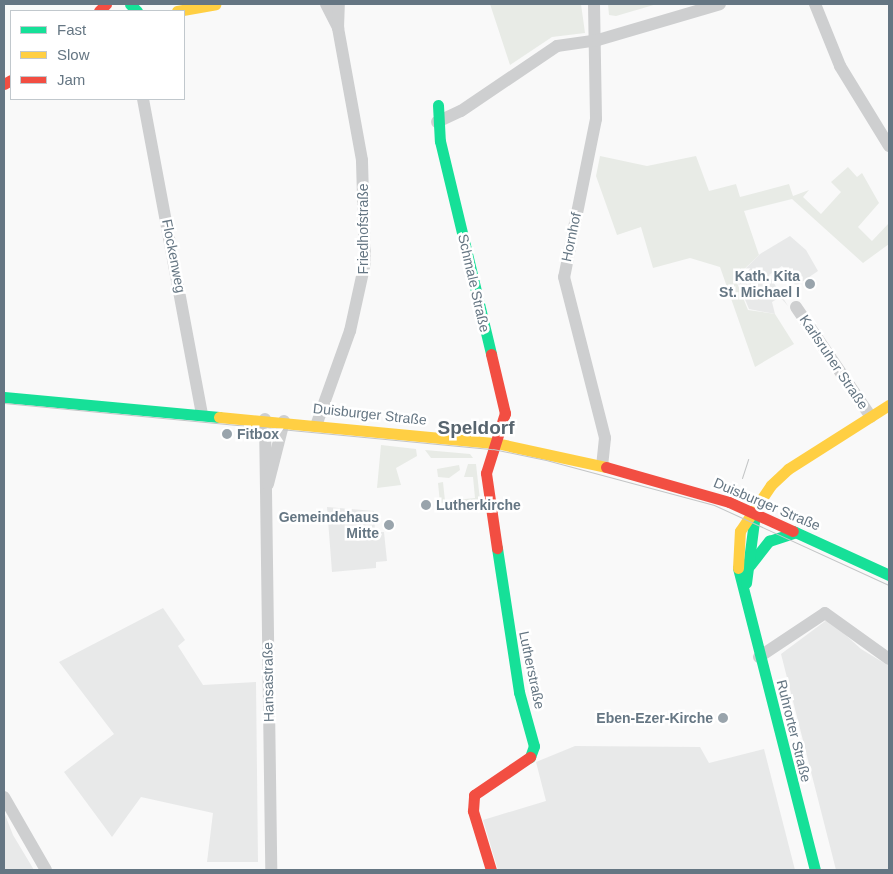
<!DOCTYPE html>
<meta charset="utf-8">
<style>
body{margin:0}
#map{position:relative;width:893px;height:874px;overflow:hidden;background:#f9f9f9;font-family:Helvetica,sans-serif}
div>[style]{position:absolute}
.built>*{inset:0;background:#e8e9e9}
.green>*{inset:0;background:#e8ebe6}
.street>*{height:12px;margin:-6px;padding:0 6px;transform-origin:6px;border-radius:6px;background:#cecfd0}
.fast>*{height:11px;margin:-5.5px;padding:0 5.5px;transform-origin:5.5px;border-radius:5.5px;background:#16e098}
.slow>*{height:11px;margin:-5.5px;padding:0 5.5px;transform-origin:5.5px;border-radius:5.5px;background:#ffcf43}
.jam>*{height:11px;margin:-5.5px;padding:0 5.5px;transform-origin:5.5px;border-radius:5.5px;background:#f24e42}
.tram>*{height:1px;margin:-0.5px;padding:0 0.5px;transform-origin:0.5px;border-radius:0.5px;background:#c3c5c6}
.dots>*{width:14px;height:14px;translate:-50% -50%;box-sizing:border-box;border:2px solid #fff;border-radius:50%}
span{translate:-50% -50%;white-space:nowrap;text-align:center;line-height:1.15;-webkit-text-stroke:5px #fff;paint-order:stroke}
.street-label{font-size:14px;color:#657683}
.poi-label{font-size:14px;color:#657683;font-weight:700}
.right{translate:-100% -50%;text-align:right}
.left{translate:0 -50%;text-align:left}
.district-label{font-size:19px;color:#57646e;font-weight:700}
.frame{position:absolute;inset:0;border:5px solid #657683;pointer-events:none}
.legend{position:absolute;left:10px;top:10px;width:175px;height:90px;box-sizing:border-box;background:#fff;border:1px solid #c1c8cd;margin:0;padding:6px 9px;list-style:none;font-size:15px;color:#657683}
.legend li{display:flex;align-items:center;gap:10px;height:25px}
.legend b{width:25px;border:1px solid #c1c8cd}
</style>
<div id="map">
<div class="built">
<div style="clip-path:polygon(790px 236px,806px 250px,818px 271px,796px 286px,782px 266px,769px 275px,788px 306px,780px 297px,772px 302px,775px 314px,749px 309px,736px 278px,760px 254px)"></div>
<div style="clip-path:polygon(327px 507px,374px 511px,375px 532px,384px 532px,387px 561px,376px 562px,376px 568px,332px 572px)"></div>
<div style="clip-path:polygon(163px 608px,185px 640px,178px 646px,203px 685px,256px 682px,258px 862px,207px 862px,213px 813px,141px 797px,112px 837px,64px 772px,114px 734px,59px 662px)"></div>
<div style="clip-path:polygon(828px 619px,861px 649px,889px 666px,889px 870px,836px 870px,781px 654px)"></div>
<div style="clip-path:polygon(575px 746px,700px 747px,709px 763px,764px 749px,795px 870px,498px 870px,483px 820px,546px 801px,536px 762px)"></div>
<div style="clip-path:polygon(4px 812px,13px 835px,34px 870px,4px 870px)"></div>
</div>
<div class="green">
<div style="clip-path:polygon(490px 4px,581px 4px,585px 33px,552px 37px,510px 65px)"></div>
<div style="clip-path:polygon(608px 4px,657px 4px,616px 16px,609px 15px)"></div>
<div style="clip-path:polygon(600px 156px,647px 166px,696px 156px,709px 191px,736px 184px,740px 197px,789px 184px,793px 196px,809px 190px,803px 197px,821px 214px,841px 192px,831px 182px,848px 167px,857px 177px,862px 173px,879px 203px,858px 227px,872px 241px,889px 223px,889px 244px,863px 263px,792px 199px,744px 211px,759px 255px,735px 278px,748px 310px,775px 314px,794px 344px,755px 367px,720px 267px,690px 258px,653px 268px,641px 227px,617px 235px,596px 176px)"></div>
<div style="clip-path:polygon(381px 445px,416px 449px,417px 456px,396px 468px,401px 485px,377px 488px)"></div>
<div style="clip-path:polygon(425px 450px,470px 454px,473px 458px,431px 458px)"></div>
<div style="clip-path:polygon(468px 464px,476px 464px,480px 500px,440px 503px,438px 483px,443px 482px,445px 501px,475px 498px,473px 477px,464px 477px)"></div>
<div style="clip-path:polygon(459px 465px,460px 470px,449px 478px,438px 477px,437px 469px)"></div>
</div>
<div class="street">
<div style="left:326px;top:4px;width:27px;rotate:63deg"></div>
<div style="left:594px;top:4px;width:115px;rotate:89deg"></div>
<div style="left:596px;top:119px;width:161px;rotate:101.4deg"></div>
<div style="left:564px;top:277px;width:166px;rotate:75.7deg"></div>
<div style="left:605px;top:438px;width:28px;rotate:96deg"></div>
<div style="left:815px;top:4px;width:67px;rotate:68deg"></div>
<div style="left:840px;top:66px;width:94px;rotate:58.5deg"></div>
<div style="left:143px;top:99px;width:320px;rotate:79.4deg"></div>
<div style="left:437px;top:122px;width:26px;rotate:-25deg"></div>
<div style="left:461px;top:111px;width:116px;rotate:-34.1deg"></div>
<div style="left:557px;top:46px;width:41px;rotate:-8.3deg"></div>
<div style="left:598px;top:40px;width:127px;rotate:-16.4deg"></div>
<div style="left:796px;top:307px;width:133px;rotate:55.7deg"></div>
<div style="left:265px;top:419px;width:451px;rotate:89.2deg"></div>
<div style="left:317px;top:423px;width:98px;rotate:-70.3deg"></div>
<div style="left:350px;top:331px;width:70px;rotate:-77.6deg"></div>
<div style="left:365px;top:263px;width:103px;rotate:-91.7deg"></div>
<div style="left:362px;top:160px;width:134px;rotate:-100.3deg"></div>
<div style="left:338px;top:28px;width:24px;rotate:-88deg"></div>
<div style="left:268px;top:484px;width:65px;rotate:-75.7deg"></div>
<div style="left:759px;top:657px;width:79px;rotate:-33.7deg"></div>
<div style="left:825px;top:613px;width:79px;rotate:35.7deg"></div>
<div style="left:4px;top:797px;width:84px;rotate:60.1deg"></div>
</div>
<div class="fast">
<div style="left:130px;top:4px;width:10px;rotate:45deg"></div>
<div style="left:438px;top:105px;width:36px;rotate:87deg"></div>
<div style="left:440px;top:141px;width:219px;rotate:76.5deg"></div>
<div style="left:4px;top:397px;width:216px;rotate:5.3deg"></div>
<div style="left:793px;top:531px;width:106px;rotate:24.6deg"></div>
<div style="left:497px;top:548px;width:146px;rotate:81.3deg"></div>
<div style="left:519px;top:692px;width:56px;rotate:74.5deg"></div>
<div style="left:534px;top:746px;width:12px;rotate:110deg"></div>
<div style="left:750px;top:565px;width:31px;rotate:-52deg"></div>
<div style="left:769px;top:541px;width:28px;rotate:-18deg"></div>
<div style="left:738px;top:568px;width:312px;rotate:75.7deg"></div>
<div style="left:746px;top:583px;width:70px;rotate:-82.6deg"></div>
</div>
<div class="slow">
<div style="left:177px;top:11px;width:39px;rotate:-10deg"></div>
<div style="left:219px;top:417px;width:278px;rotate:5.4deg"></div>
<div style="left:496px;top:443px;width:113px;rotate:12.3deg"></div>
<div style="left:738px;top:568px;width:37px;rotate:-87deg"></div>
<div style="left:740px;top:531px;width:55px;rotate:-56deg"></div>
<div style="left:771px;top:485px;width:23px;rotate:-43deg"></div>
<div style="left:788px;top:469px;width:120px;rotate:-32.4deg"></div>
</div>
<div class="jam">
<div style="left:99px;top:11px;width:10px;rotate:-45deg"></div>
<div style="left:4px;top:84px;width:8px;rotate:-30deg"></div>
<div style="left:491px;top:354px;width:61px;rotate:76.7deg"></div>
<div style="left:505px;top:413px;width:63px;rotate:107.6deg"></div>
<div style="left:486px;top:473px;width:76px;rotate:81.7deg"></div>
<div style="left:606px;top:467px;width:128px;rotate:15.9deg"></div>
<div style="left:729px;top:502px;width:70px;rotate:24.4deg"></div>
<div style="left:491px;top:870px;width:62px;rotate:-107deg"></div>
<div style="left:473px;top:811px;width:16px;rotate:-86deg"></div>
<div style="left:474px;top:795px;width:68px;rotate:-34.2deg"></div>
</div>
<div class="tram">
<div style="left:4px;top:403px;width:491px;rotate:5.4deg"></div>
<div style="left:493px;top:449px;width:54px;rotate:11.7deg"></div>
<div style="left:546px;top:460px;width:174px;rotate:15deg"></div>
<div style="left:714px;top:505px;width:192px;rotate:24.6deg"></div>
<div style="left:742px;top:478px;width:20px;rotate:-72deg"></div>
</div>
<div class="dots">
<div style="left:810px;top:284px;background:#99a4ac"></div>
<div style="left:227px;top:434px;background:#99a4ac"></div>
<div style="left:426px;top:505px;background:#99a4ac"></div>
<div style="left:389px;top:525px;background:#99a4ac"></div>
<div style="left:723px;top:718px;background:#99a4ac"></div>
</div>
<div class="street-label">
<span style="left:363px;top:229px;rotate:-90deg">Friedhofstraße</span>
<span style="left:571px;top:237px;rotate:-78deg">Hornhof</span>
<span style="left:174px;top:256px;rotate:79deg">Flockenweg</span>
<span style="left:474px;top:283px;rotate:77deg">Schmale Straße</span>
<span style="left:834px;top:362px;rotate:56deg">Karlsruher Straße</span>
<span style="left:370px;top:414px;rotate:6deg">Duisburger Straße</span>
<span style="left:767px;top:504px;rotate:23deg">Duisburger Straße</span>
<span style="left:532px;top:670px;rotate:78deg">Lutherstraße</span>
<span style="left:268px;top:682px;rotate:-91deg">Hansastraße</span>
<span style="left:794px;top:731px;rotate:76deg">Ruhrorter Straße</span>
</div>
<div class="poi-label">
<span class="right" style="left:800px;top:284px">Kath. Kita<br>St. Michael I</span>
<span class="left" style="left:237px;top:434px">Fitbox</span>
<span class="left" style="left:436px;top:505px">Lutherkirche</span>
<span class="right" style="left:379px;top:525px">Gemeindehaus<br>Mitte</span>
<span class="right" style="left:713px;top:718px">Eben-Ezer-Kirche</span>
</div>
<div class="district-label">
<span style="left:476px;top:428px">Speldorf</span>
</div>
<div class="frame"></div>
<ul class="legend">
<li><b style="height:6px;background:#16e098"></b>Fast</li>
<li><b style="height:6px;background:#ffcf43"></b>Slow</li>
<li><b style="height:6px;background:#f24e42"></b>Jam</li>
</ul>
</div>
